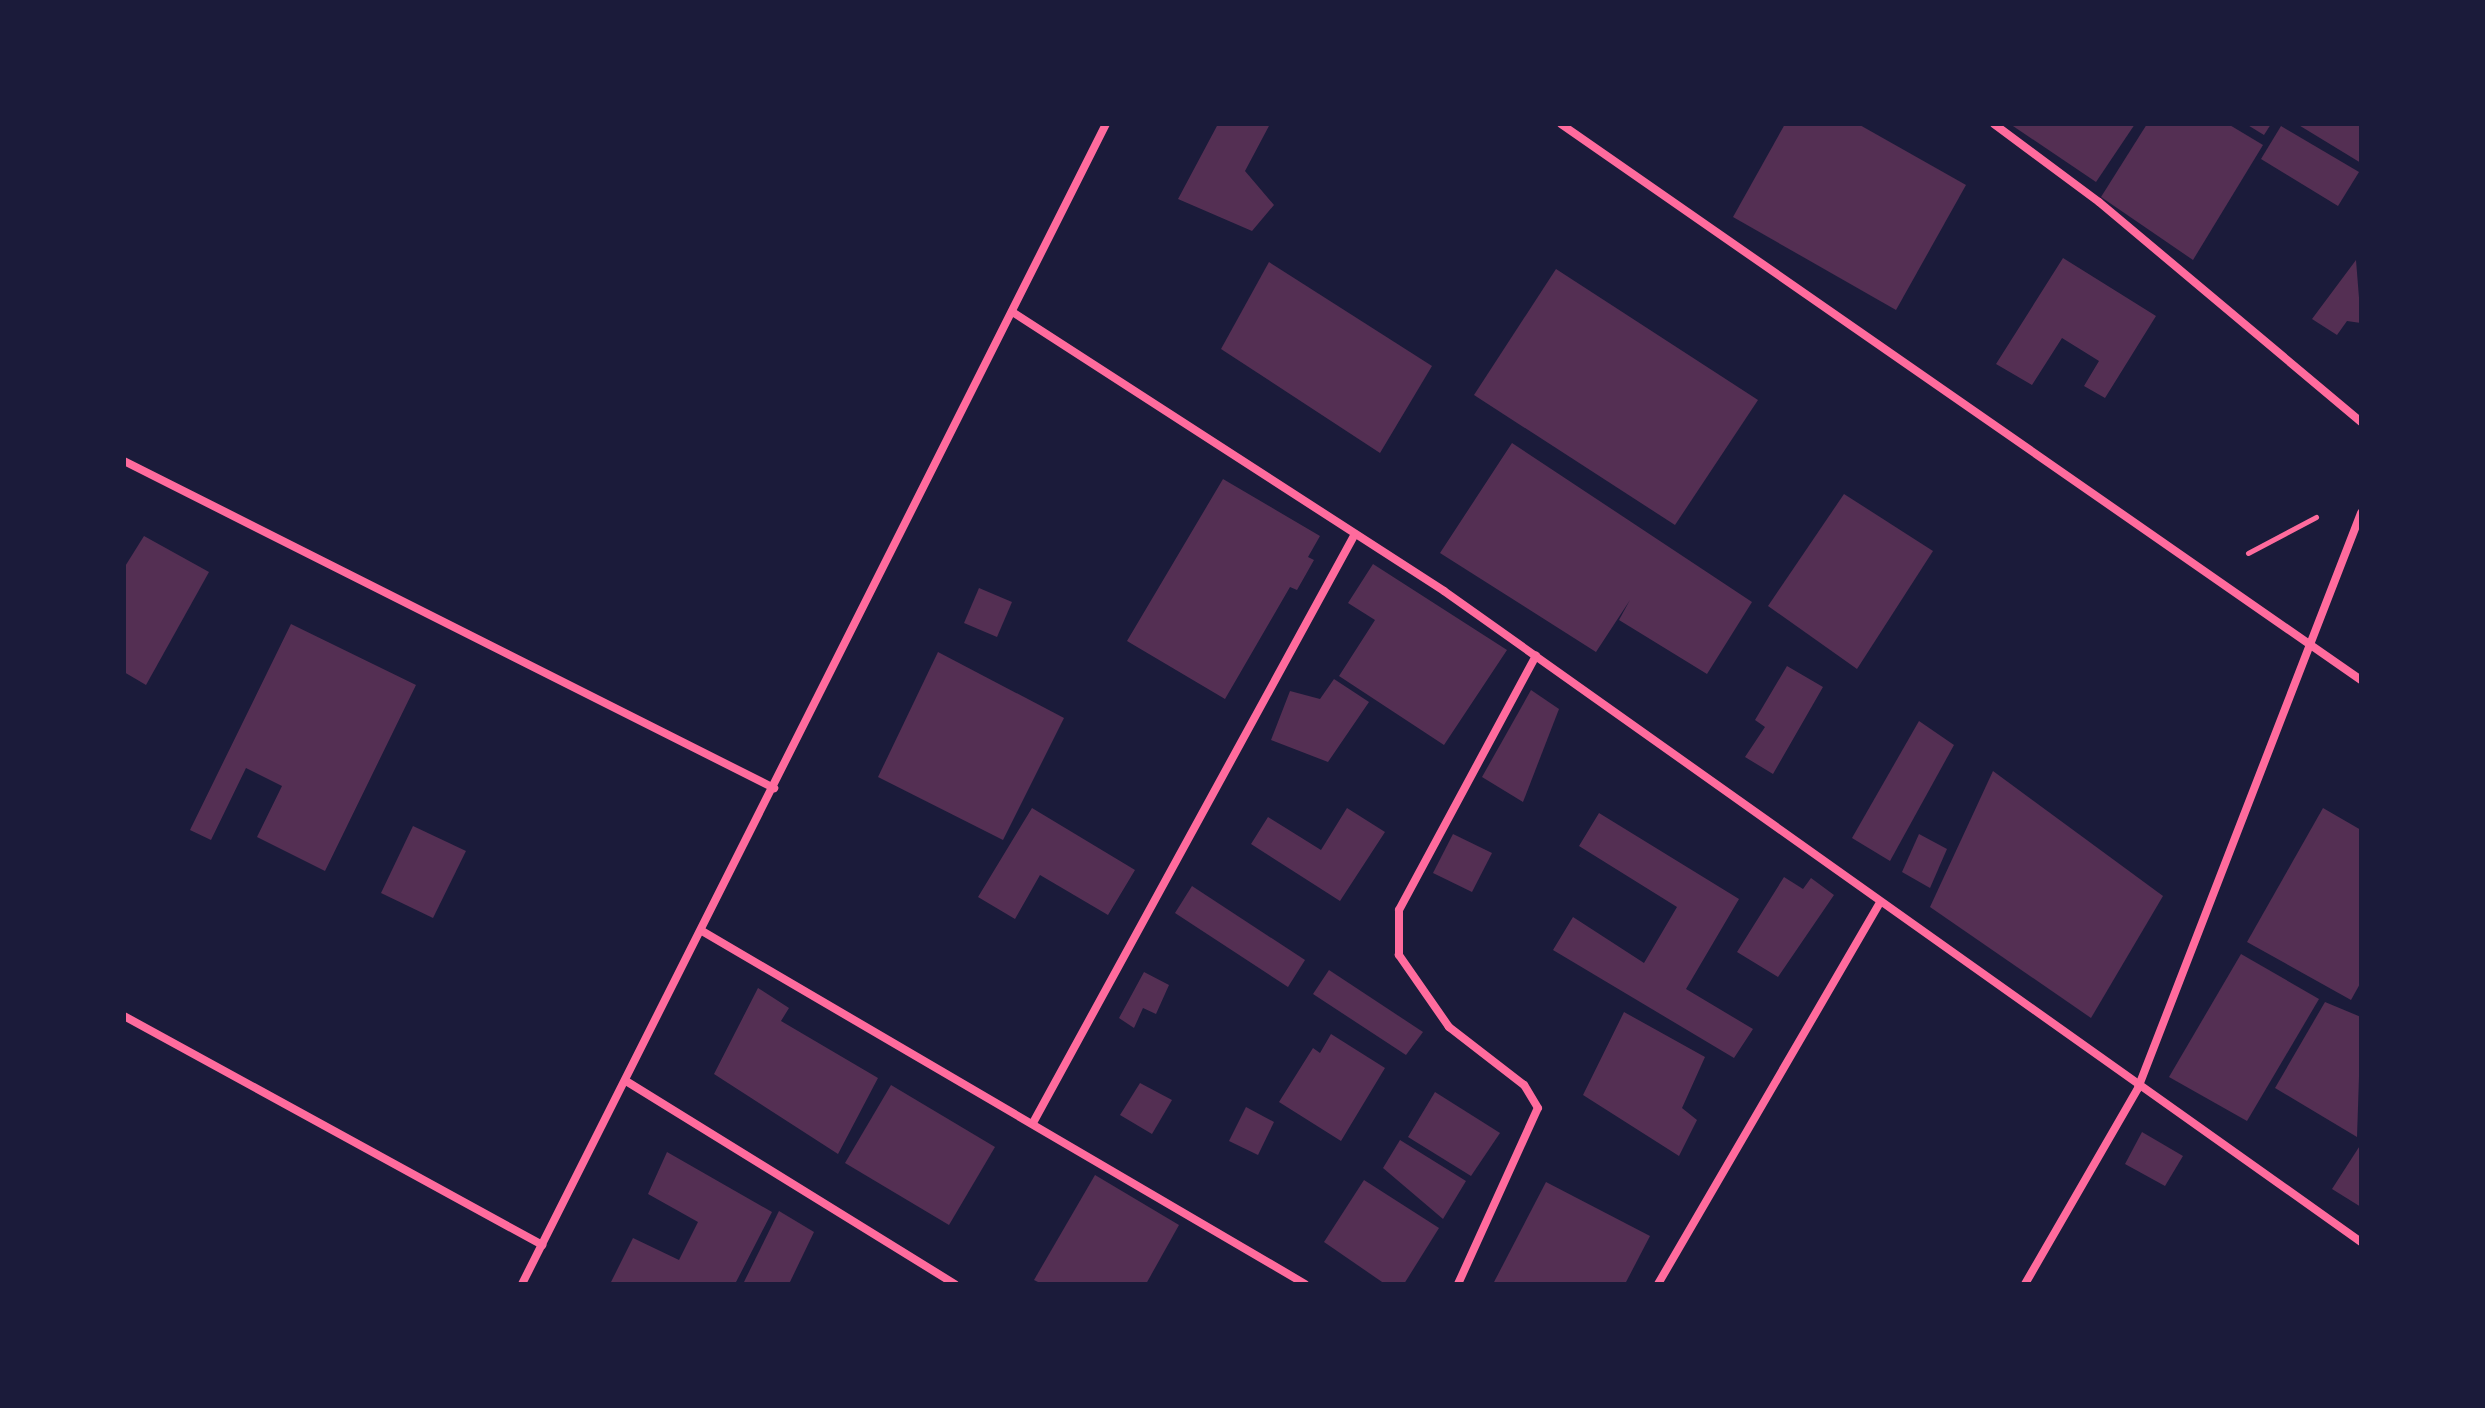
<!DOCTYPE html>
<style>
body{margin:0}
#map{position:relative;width:2485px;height:1408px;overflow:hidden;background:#1b1b3a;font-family:Ubuntu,sans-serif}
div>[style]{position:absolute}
.building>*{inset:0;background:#542f53}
.path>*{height:5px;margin:-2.5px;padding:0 2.5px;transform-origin:2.5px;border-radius:2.5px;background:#ff6b9d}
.minor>*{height:8px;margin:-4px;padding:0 4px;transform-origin:4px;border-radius:4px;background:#ff6b9d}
span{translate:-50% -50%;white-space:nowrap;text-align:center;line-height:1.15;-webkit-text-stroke:8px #1b1b3a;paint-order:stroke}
.frame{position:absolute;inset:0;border:126px solid #1b1b3a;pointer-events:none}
</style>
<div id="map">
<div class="building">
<div style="clip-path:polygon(1218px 124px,1270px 124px,1245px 171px,1274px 205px,1252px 231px,1178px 199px)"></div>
<div style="clip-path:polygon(1785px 124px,1858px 124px,1966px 185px,1896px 310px,1733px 217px)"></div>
<div style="clip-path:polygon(2010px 124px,2135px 124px,2096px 182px)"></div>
<div style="clip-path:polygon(2147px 124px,2228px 124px,2263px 145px,2193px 260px,2101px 197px)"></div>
<div style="clip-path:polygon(2246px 124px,2271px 124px,2264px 135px)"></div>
<div style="clip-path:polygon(2297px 124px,2361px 124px,2361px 163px)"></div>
<div style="clip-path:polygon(2281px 126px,2359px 172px,2338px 206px,2261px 159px)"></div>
<div style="clip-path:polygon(2063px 258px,2156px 316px,2105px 398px,2084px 386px,2099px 361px,2062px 338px,2032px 385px,1996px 364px)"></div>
<div style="clip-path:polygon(2356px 260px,2361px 323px,2347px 321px,2337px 335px,2312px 319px)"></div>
<div style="clip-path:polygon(1269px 262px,1432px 366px,1380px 453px,1221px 349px)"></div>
<div style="clip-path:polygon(1556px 269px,1758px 400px,1675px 525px,1474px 395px)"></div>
<div style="clip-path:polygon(1512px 443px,1752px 602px,1707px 674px,1619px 620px,1630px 600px,1596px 652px,1440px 553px)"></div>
<div style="clip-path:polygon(1223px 479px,1320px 536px,1308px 557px,1314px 560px,1297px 590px,1290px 587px,1225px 699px,1127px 641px)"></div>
<div style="clip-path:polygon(1844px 494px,1933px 551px,1857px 669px,1768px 606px)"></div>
<div style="clip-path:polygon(144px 536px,209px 572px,146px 685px,124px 672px,124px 568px)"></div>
<div style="clip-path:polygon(1373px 564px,1507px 650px,1444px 745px,1339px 676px,1375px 620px,1348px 603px)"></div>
<div style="clip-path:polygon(979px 588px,1012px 602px,997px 637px,964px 623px)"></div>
<div style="clip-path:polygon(291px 624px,416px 685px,325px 871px,257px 837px,282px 786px,246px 768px,211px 840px,190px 830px)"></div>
<div style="clip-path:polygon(938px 652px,1064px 718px,1003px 840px,878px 777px)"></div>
<div style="clip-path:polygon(1787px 666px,1823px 687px,1773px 774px,1745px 757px,1765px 727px,1755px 720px)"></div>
<div style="clip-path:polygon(1334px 679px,1369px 702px,1328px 762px,1271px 740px,1290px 691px,1320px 699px)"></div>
<div style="clip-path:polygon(1531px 690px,1559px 709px,1523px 802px,1482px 777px)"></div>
<div style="clip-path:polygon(1919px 721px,1954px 745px,1890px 861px,1852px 838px)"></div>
<div style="clip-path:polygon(1993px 771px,2163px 896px,2091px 1018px,1930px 907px)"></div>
<div style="clip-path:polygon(1032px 808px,1135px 870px,1108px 915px,1040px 875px,1015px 919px,978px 897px)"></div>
<div style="clip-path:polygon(1347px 808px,1385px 832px,1340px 901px,1251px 844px,1268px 817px,1321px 850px)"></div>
<div style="clip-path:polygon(2323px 808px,2361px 830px,2361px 982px,2351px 1000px,2247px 942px)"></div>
<div style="clip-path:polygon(1599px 813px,1739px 899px,1686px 989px,1753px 1029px,1734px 1058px,1553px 950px,1573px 917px,1644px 963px,1677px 907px,1579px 846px)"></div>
<div style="clip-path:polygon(413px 826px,466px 851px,433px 918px,381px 893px)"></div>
<div style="clip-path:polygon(1453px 834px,1492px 853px,1472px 892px,1433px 873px)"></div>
<div style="clip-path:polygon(1919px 834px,1947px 849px,1930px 888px,1902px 872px)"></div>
<div style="clip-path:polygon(1784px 877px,1803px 889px,1811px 878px,1834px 895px,1778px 977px,1737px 952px)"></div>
<div style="clip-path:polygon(1192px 886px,1305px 960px,1288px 987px,1175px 913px)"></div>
<div style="clip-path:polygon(2241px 954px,2319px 999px,2247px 1121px,2169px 1077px)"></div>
<div style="clip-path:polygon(1329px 970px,1423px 1032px,1406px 1055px,1313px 994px)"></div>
<div style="clip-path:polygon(1144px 972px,1169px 985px,1156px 1014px,1143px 1008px,1134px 1028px,1119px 1018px)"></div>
<div style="clip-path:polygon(758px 988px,789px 1008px,781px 1021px,878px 1078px,838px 1154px,714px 1074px)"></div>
<div style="clip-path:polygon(2325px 1002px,2361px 1017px,2357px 1137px,2275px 1088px)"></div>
<div style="clip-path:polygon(1624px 1012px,1705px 1057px,1682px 1108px,1697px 1120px,1679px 1156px,1583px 1095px)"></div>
<div style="clip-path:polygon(1331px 1034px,1385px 1068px,1341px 1141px,1279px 1102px,1313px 1048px,1320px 1053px)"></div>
<div style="clip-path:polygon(1140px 1083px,1172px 1100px,1152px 1134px,1120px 1115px)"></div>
<div style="clip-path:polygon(891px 1085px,995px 1147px,949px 1225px,845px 1163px)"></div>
<div style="clip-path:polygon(1435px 1092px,1500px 1133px,1471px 1176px,1408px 1137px)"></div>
<div style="clip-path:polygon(1246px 1107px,1274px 1122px,1258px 1155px,1229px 1141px)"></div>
<div style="clip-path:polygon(2142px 1132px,2183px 1156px,2165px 1186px,2125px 1164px)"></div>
<div style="clip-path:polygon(1400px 1140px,1466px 1181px,1443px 1219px,1383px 1168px)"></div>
<div style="clip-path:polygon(2361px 1144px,2361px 1207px,2332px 1189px)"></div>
<div style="clip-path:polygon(667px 1152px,772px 1212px,735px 1284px,610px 1284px,633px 1238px,679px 1260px,698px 1222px,648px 1194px)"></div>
<div style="clip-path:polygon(1095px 1175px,1179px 1225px,1146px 1284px,1042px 1284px,1034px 1280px)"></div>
<div style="clip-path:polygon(1364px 1180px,1439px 1228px,1404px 1284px,1385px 1284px,1324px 1242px)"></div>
<div style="clip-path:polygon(1546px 1182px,1650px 1236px,1625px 1284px,1493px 1284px)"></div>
<div style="clip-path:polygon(779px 1211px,814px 1232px,789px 1284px,743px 1284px)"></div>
</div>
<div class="path">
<div style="left:2248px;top:553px;width:77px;rotate:-27.9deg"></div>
</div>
<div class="minor">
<div style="left:1561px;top:124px;width:974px;rotate:34.8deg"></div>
<div style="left:1994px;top:124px;width:131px;rotate:36.6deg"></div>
<div style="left:2099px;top:202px;width:342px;rotate:40deg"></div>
<div style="left:1014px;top:313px;width:512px;rotate:32.88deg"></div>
<div style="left:1444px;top:591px;width:1125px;rotate:35.37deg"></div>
<div style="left:124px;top:461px;width:728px;rotate:26.71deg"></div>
<div style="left:702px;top:931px;width:699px;rotate:30.34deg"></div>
<div style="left:124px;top:1016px;width:477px;rotate:28.7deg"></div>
<div style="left:626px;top:1081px;width:387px;rotate:31.7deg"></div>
<div style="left:1034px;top:1121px;width:669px;rotate:-61.33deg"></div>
<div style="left:522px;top:1284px;width:1299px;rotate:-63.28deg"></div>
<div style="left:1458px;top:1284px;width:193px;rotate:-65.6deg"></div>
<div style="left:1538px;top:1108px;width:27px;rotate:-121deg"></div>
<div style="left:1524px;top:1085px;width:95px;rotate:-142.3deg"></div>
<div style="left:1449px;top:1027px;width:88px;rotate:-124.8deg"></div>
<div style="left:1399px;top:955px;width:45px;rotate:-90deg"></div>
<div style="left:1399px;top:910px;width:289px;rotate:-61.7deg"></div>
<div style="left:1658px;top:1284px;width:441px;rotate:-59.8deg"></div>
<div style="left:2025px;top:1284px;width:226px;rotate:-60deg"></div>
<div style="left:2138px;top:1088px;width:617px;rotate:-68.8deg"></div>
</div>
<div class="frame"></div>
</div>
